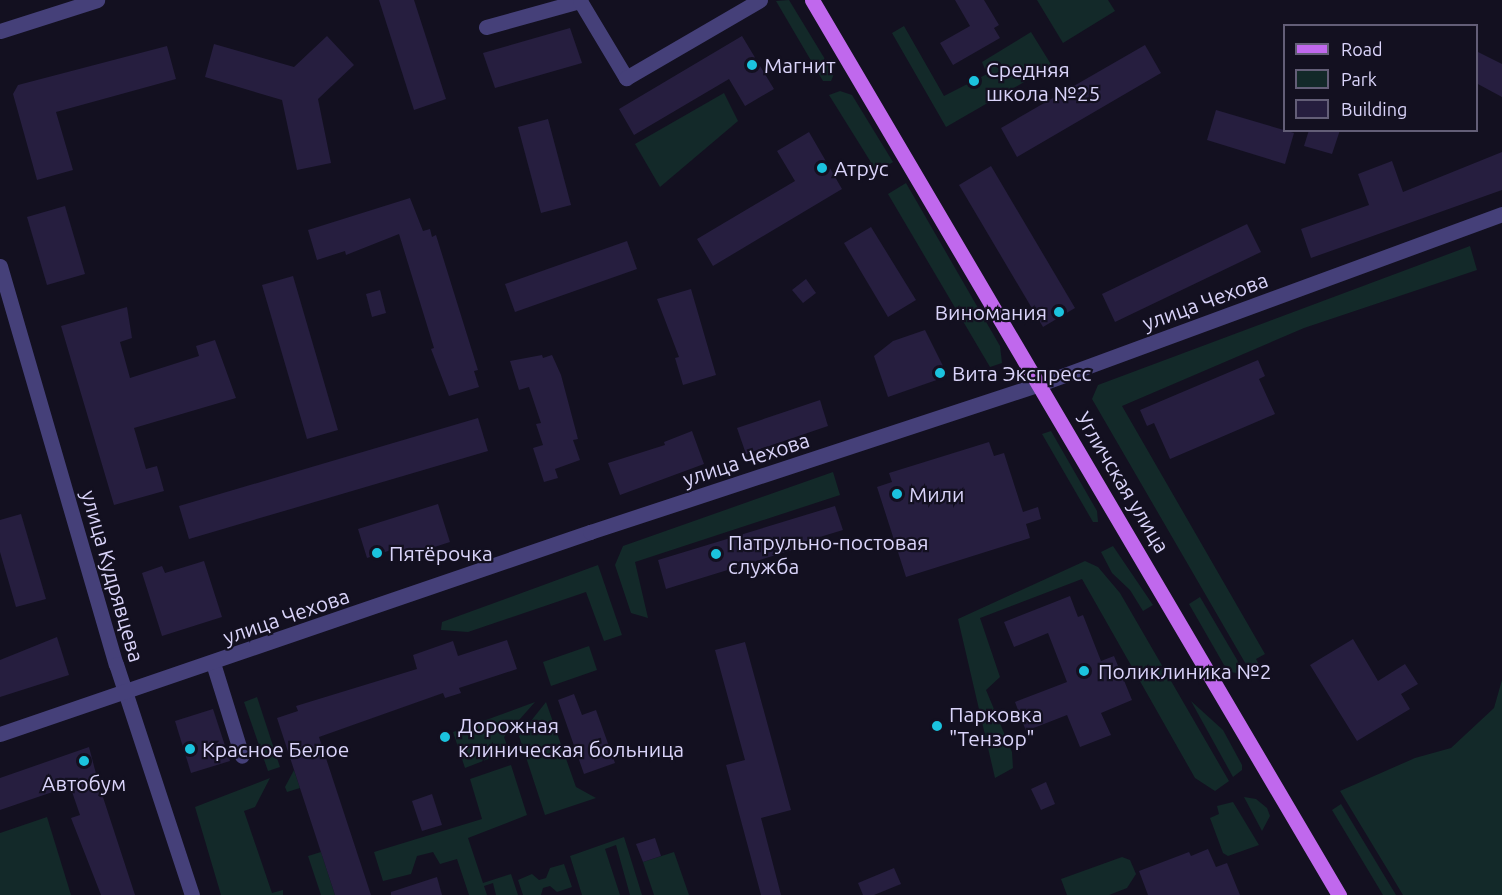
<!DOCTYPE html>
<meta charset="utf-8">
<style>
body{margin:0}
#map{position:relative;width:1502px;height:895px;overflow:hidden;background:#131020;font-family:Ubuntu,sans-serif}
div>[style]{position:absolute}
.green>*{inset:0;background:#132929}
.building>*{inset:0;background:#261e3f}
.minor>*{height:15px;margin:-7.5px;padding:0 7.5px;transform-origin:7.5px;border-radius:7.5px;background:#454079}
.major>*{height:15px;margin:-7.5px;padding:0 7.5px;transform-origin:7.5px;border-radius:7.5px;background:#c068ed}
.dots>*{width:16px;height:16px;translate:-50% -50%;box-sizing:border-box;border:3px solid #131020;border-radius:50%}
span{translate:-50% -50%;white-space:nowrap;text-align:center;line-height:1.15;-webkit-text-stroke:4.5px #131020;paint-order:stroke}
.poi-label{font-size:21px;color:#dad4fa}
.left{translate:0 -50%;text-align:left}
.right{translate:-100% -50%;text-align:right}
.street-label{font-size:21px;color:#dad4fa}
.legend{position:absolute;left:1283px;top:24px;width:195px;height:108px;box-sizing:border-box;background:#131020;border:2px solid #635e77;margin:0;padding:8px 10px;list-style:none;font-size:18px;color:#dad4fa}
.legend li{display:flex;align-items:center;gap:12px;height:30px}
.legend b{width:30px;border:2px solid #635e77}
</style>
<div id="map">
<div class="green">
<div style="clip-path:polygon(789px 0,834px 74px,831px 81px,823px 81px,776px 1px)"></div>
<div style="clip-path:polygon(1037px 0,1108px 0,1115px 11px,1063px 43px)"></div>
<div style="clip-path:polygon(904px 26px,944px 96px,987px 74px,982px 62px,1031px 32px,1052px 66px,946px 127px,892px 33px)"></div>
<div style="clip-path:polygon(840px 91px,852px 95px,893px 162px,877px 172px,829px 95px)"></div>
<div style="clip-path:polygon(724px 93px,738px 121px,660px 187px,635px 144px)"></div>
<div style="clip-path:polygon(906px 183px,1000px 346px,1002px 363px,990px 367px,888px 194px)"></div>
<div style="clip-path:polygon(1470px 246px,1477px 270px,1304px 328px,1122px 406px,1265px 654px,1256px 659px,1260px 667px,1251px 673px,1092px 399px,1098px 385px)"></div>
<div style="clip-path:polygon(1051px 431px,1097px 511px,1098px 522px,1093px 522px,1042px 434px)"></div>
<div style="clip-path:polygon(833px 472px,840px 495px,635px 562px,648px 618px,631px 613px,615px 565px,623px 546px)"></div>
<div style="clip-path:polygon(1113px 546px,1153px 605px,1143px 611px,1130px 590px,1112px 573px,1101px 552px)"></div>
<div style="clip-path:polygon(1085px 561px,1098px 567px,1120px 593px,1229px 781px,1215px 791px,1195px 778px,1082px 579px,980px 618px,1000px 677px,986px 690px,1012px 752px,1013px 768px,995px 778px,958px 619px)"></div>
<div style="clip-path:polygon(598px 565px,622px 635px,604px 641px,586px 592px,468px 632px,441px 630px,442px 622px)"></div>
<div style="clip-path:polygon(1200px 597px,1246px 675px,1231px 672px,1224px 665px,1189px 604px)"></div>
<div style="clip-path:polygon(589px 646px,597px 670px,551px 686px,543px 662px)"></div>
<div style="clip-path:polygon(1502px 680px,1502px 895px,1403px 895px,1340px 791px,1415px 758px,1451px 748px,1494px 708px)"></div>
<div style="clip-path:polygon(257px 697px,280px 767px,268px 771px,244px 702px)"></div>
<div style="clip-path:polygon(1191px 701px,1223px 730px,1242px 765px,1242px 770px,1233px 777px)"></div>
<div style="clip-path:polygon(535px 702px,504px 737px,509px 751px,465px 768px,453px 732px)"></div>
<div style="clip-path:polygon(546px 702px,576px 787px,596px 798px,545px 815px,519px 736px)"></div>
<div style="clip-path:polygon(511px 765px,527px 815px,468px 838px,483px 883px,511px 874px,518px 895px,496px 895px,493px 883px,484px 886px,487px 895px,469px 895px,457px 859px,440px 864px,433px 852px,417px 856px,411px 874px,383px 881px,374px 852px,482px 819px,470px 779px)"></div>
<div style="clip-path:polygon(294px 770px,300px 788px,287px 792px,285px 787px)"></div>
<div style="clip-path:polygon(270px 778px,255px 807px,244px 811px,272px 893px,283px 890px,283px 895px,221px 895px,195px 807px)"></div>
<div style="clip-path:polygon(1244px 797px,1256px 799px,1267px 808px,1270px 816px,1262px 831px)"></div>
<div style="clip-path:polygon(1233px 802px,1259px 845px,1228px 856px,1223px 853px,1210px 818px,1219px 814px,1217px 806px)"></div>
<div style="clip-path:polygon(1341px 804px,1396px 895px,1383px 895px,1332px 810px)"></div>
<div style="clip-path:polygon(47px 817px,71px 895px,0 895px,0 833px)"></div>
<div style="clip-path:polygon(624px 837px,642px 895px,630px 895px,616px 845px,605px 849px,620px 895px,582px 895px,570px 856px)"></div>
<div style="clip-path:polygon(321px 852px,335px 895px,321px 895px,308px 856px)"></div>
<div style="clip-path:polygon(674px 852px,689px 895px,654px 895px,643px 862px)"></div>
<div style="clip-path:polygon(1122px 857px,1130px 860px,1136px 874px,1127px 888px,1109px 895px,1067px 895px,1061px 879px)"></div>
<div style="clip-path:polygon(564px 864px,572px 887px,557px 892px,550px 886px,543px 888px,541px 895px,523px 895px,518px 880px,532px 874px,539px 880px,546px 878px,550px 868px)"></div>
</div>
<div class="building">
<div style="clip-path:polygon(379px 0,414px 0,446px 99px,414px 110px)"></div>
<div style="clip-path:polygon(955px 0,984px 0,999px 25px,994px 28px,1000px 38px,953px 65px,940px 43px,970px 26px)"></div>
<div style="clip-path:polygon(570px 28px,582px 63px,495px 88px,483px 53px)"></div>
<div style="clip-path:polygon(327px 36px,354px 65px,318px 99px,331px 163px,297px 170px,282px 100px,205px 77px,214px 44px,294px 67px)"></div>
<div style="clip-path:polygon(742px 36px,774px 89px,745px 106px,729px 79px,634px 135px,619px 109px)"></div>
<div style="clip-path:polygon(1145px 45px,1161px 73px,1017px 157px,1001px 128px)"></div>
<div style="clip-path:polygon(167px 46px,176px 79px,56px 112px,73px 170px,37px 180px,13px 94px,18px 85px)"></div>
<div style="clip-path:polygon(1476px 51px,1502px 64px,1502px 97px,1476px 83px)"></div>
<div style="clip-path:polygon(1216px 110px,1294px 133px,1285px 164px,1207px 140px)"></div>
<div style="clip-path:polygon(548px 119px,571px 205px,541px 213px,518px 127px)"></div>
<div style="clip-path:polygon(1309px 130px,1340px 130px,1332px 154px,1304px 146px)"></div>
<div style="clip-path:polygon(809px 132px,842px 189px,713px 266px,697px 239px,795px 181px,777px 151px)"></div>
<div style="clip-path:polygon(1502px 152px,1502px 190px,1311px 258px,1301px 229px,1369px 205px,1358px 174px,1392px 161px,1403px 192px)"></div>
<div style="clip-path:polygon(991px 166px,1075px 308px,1043px 327px,959px 185px)"></div>
<div style="clip-path:polygon(410px 198px,423px 231px,430px 229px,432px 237px,436px 235px,478px 370px,474px 371px,479px 387px,449px 396px,431px 349px,434px 348px,399px 234px,346px 255px,345px 251px,317px 260px,308px 230px)"></div>
<div style="clip-path:polygon(65px 206px,85px 274px,47px 285px,27px 217px)"></div>
<div style="clip-path:polygon(1247px 224px,1261px 252px,1115px 322px,1102px 294px)"></div>
<div style="clip-path:polygon(871px 227px,916px 300px,888px 317px,844px 243px)"></div>
<div style="clip-path:polygon(627px 241px,637px 269px,515px 312px,505px 284px)"></div>
<div style="clip-path:polygon(293px 276px,338px 430px,307px 439px,262px 285px)"></div>
<div style="clip-path:polygon(806px 279px,816px 293px,803px 303px,792px 290px)"></div>
<div style="clip-path:polygon(691px 289px,716px 375px,683px 385px,675px 358px,679px 357px,657px 299px)"></div>
<div style="clip-path:polygon(380px 290px,386px 313px,372px 317px,366px 294px)"></div>
<div style="clip-path:polygon(127px 307px,132px 338px,120px 342px,130px 378px,199px 356px,196px 346px,215px 340px,236px 398px,134px 428px,146px 469px,157px 466px,164px 491px,114px 505px,61px 326px)"></div>
<div style="clip-path:polygon(925px 330px,948px 376px,888px 397px,874px 356px,893px 341px)"></div>
<div style="clip-path:polygon(542px 355px,543px 358px,552px 355px,561px 375px,578px 439px,573px 440px,580px 460px,555px 469px,558px 478px,544px 482px,533px 448px,543px 445px,536px 424px,541px 423px,529px 387px,519px 390px,510px 361px)"></div>
<div style="clip-path:polygon(1258px 360px,1265px 376px,1259px 379px,1275px 414px,1170px 459px,1154px 423px,1147px 426px,1140px 410px)"></div>
<div style="clip-path:polygon(820px 400px,828px 426px,746px 454px,737px 428px)"></div>
<div style="clip-path:polygon(478px 418px,488px 451px,189px 539px,179px 506px)"></div>
<div style="clip-path:polygon(692px 431px,704px 464px,620px 495px,608px 463px,665px 445px,664px 442px)"></div>
<div style="clip-path:polygon(989px 442px,994px 456px,1004px 453px,1023px 512px,1038px 507px,1041px 519px,1026px 524px,1030px 538px,906px 577px,877px 487px,892px 482px,889px 473px)"></div>
<div style="clip-path:polygon(438px 504px,450px 542px,400px 558px,397px 548px,367px 558px,358px 529px)"></div>
<div style="clip-path:polygon(835px 506px,843px 530px,800px 543px,802px 547px,666px 589px,658px 560px)"></div>
<div style="clip-path:polygon(21px 514px,46px 599px,16px 607px,0 552px,0 520px)"></div>
<div style="clip-path:polygon(204px 561px,222px 617px,162px 636px,142px 573px,162px 566px,165px 573px)"></div>
<div style="clip-path:polygon(1070px 596px,1078px 617px,1083px 615px,1101px 661px,1114px 656px,1132px 700px,1101px 713px,1111px 735px,1080px 747px,1067px 715px,1026px 731px,1015px 702px,1067px 682px,1048px 633px,1014px 647px,1004px 622px)"></div>
<div style="clip-path:polygon(57px 637px,69px 675px,0 697px,0 660px)"></div>
<div style="clip-path:polygon(1353px 639px,1378px 681px,1405px 664px,1418px 684px,1401px 694px,1410px 709px,1357px 741px,1310px 665px)"></div>
<div style="clip-path:polygon(507px 640px,517px 669px,459px 688px,461px 693px,445px 698px,443px 693px,319px 737px,371px 895px,335px 895px,277px 718px,298px 711px,296px 706px,417px 669px,413px 655px,453px 641px,458px 656px)"></div>
<div style="clip-path:polygon(745px 642px,791px 810px,761px 818px,781px 895px,761px 895px,726px 765px,745px 760px,715px 650px)"></div>
<div style="clip-path:polygon(574px 694px,582px 715px,596px 710px,615px 763px,584px 774px,558px 700px)"></div>
<div style="clip-path:polygon(213px 709px,230px 761px,191px 773px,175px 721px)"></div>
<div style="clip-path:polygon(89px 747px,99px 785px,135px 895px,101px 895px,71px 818px,80px 815px,70px 786px,0 810px,0 778px)"></div>
<div style="clip-path:polygon(1046px 782px,1055px 804px,1041px 810px,1031px 789px)"></div>
<div style="clip-path:polygon(432px 794px,442px 825px,422px 831px,412px 801px)"></div>
<div style="clip-path:polygon(655px 838px,661px 856px,643px 862px,636px 844px)"></div>
<div style="clip-path:polygon(1208px 849px,1216px 867px,1227px 863px,1240px 895px,1148px 895px,1139px 871px,1189px 852px,1191px 856px)"></div>
<div style="clip-path:polygon(894px 868px,901px 884px,874px 895px,863px 895px,858px 883px)"></div>
<div style="clip-path:polygon(437px 877px,442px 895px,391px 895px,391px 892px)"></div>
</div>
<div class="minor">
<div style="left:486px;top:27px;width:98px;rotate:-15.5deg"></div>
<div style="left:580px;top:1px;width:90px;rotate:59.1deg"></div>
<div style="left:626px;top:78px;width:155px;rotate:-30.2deg"></div>
<div style="left:0;top:31px;width:102px;rotate:-17.7deg"></div>
<div style="left:0;top:266px;width:415px;rotate:73.8deg"></div>
<div style="left:116px;top:664px;width:243px;rotate:71.8deg"></div>
<div style="left:213px;top:663px;width:97px;rotate:72.7deg"></div>
<div style="left:0;top:734px;width:624px;rotate:-18.9deg"></div>
<div style="left:590px;top:532px;width:474px;rotate:-18.2deg"></div>
<div style="left:1040px;top:384px;width:492px;rotate:-20.2deg"></div>
</div>
<div class="major">
<div style="left:812px;top:0;width:1039px;rotate:59.51deg"></div>
</div>
<div class="dots">
<div style="left:752px;top:65px;background:#1bc3de"></div>
<div style="left:974px;top:81px;background:#1bc3de"></div>
<div style="left:822px;top:168px;background:#1bc3de"></div>
<div style="left:1059px;top:312px;background:#1bc3de"></div>
<div style="left:940px;top:373px;background:#1bc3de"></div>
<div style="left:897px;top:494px;background:#1bc3de"></div>
<div style="left:377px;top:553px;background:#1bc3de"></div>
<div style="left:716px;top:554px;background:#1bc3de"></div>
<div style="left:1084px;top:671px;background:#1bc3de"></div>
<div style="left:937px;top:726px;background:#1bc3de"></div>
<div style="left:445px;top:737px;background:#1bc3de"></div>
<div style="left:190px;top:749px;background:#1bc3de"></div>
<div style="left:84px;top:761px;background:#1bc3de"></div>
</div>
<div class="poi-label">
<span class="left" style="left:764px;top:65px">Магнит</span>
<span class="left" style="left:986px;top:81px">Средняя<br>школа №25</span>
<span class="left" style="left:834px;top:168px">Атрус</span>
<span class="right" style="left:1047px;top:312px">Виномания</span>
<span class="left" style="left:952px;top:373px">Вита Экспресс</span>
<span class="left" style="left:909px;top:494px">Мили</span>
<span class="left" style="left:728px;top:554px">Патрульно-постовая<br>служба</span>
<span class="left" style="left:389px;top:553px">Пятёрочка</span>
<span class="left" style="left:1098px;top:671px">Поликлиника №2</span>
<span class="left" style="left:949px;top:726px">Парковка<br>"Тензор"</span>
<span class="left" style="left:458px;top:737px">Дорожная<br>клиническая больница</span>
<span class="left" style="left:202px;top:749px">Красное Белое</span>
<span style="left:84px;top:783px">Автобум</span>
</div>
<div class="street-label">
<span style="left:1205px;top:301px;rotate:-20deg">улица Чехова</span>
<span style="left:746px;top:459px;rotate:-18deg">улица Чехова</span>
<span style="left:1123px;top:482px;rotate:59deg">Угличская улица</span>
<span style="left:113px;top:576px;rotate:74deg">улица Кудрявцева</span>
<span style="left:286px;top:616px;rotate:-19deg">улица Чехова</span>
</div>
<ul class="legend">
<li><b style="height:8px;background:#c068ed"></b>Road</li>
<li><b style="height:16px;background:#132929"></b>Park</li>
<li><b style="height:16px;background:#261e3f"></b>Building</li>
</ul>
</div>
